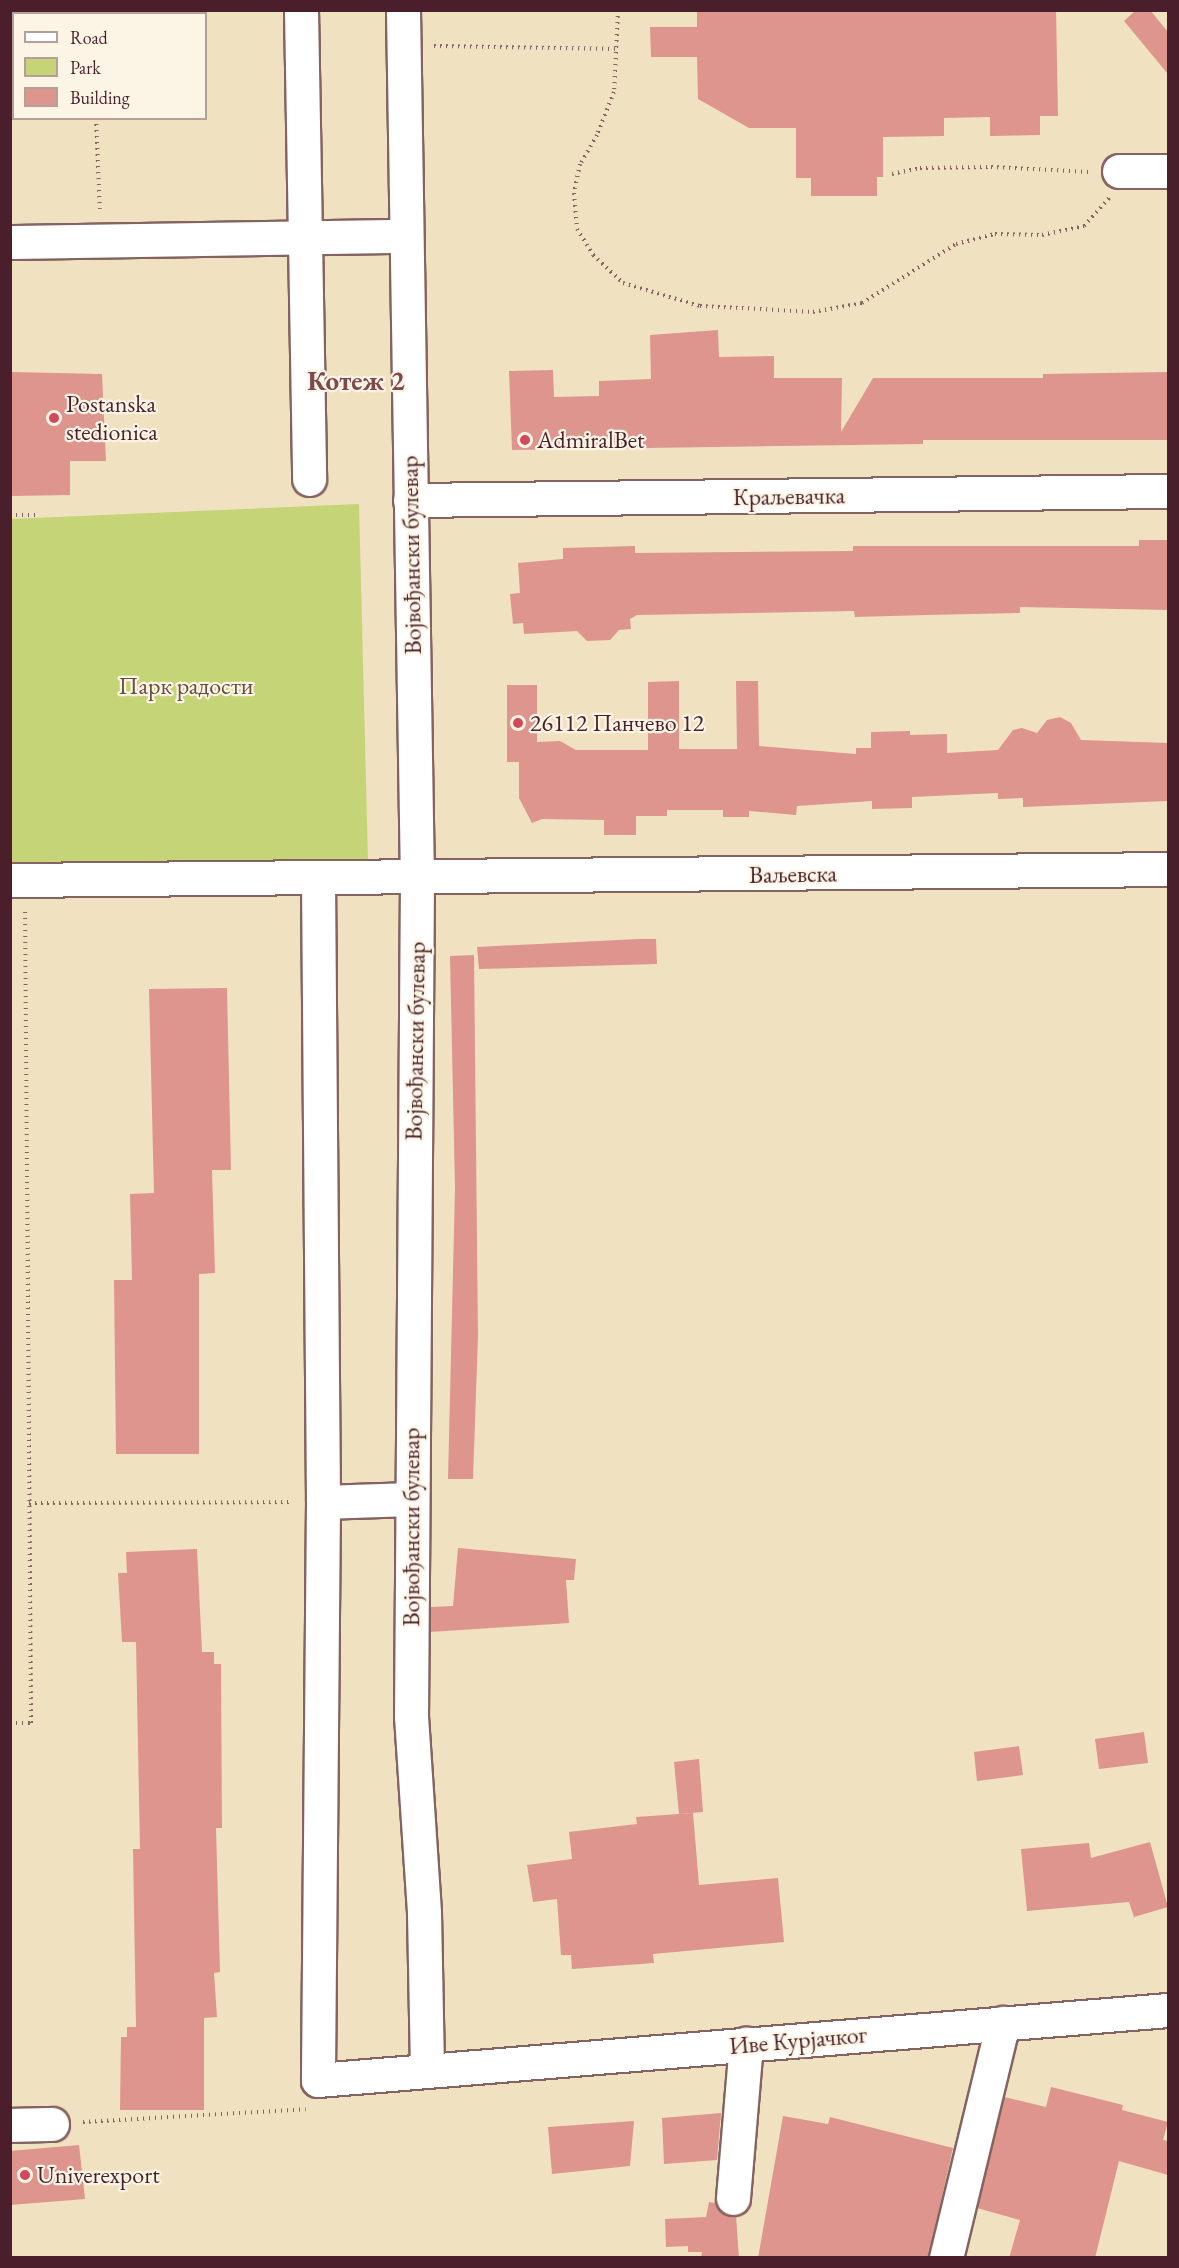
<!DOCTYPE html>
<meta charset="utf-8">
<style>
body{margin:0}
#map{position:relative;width:1179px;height:2268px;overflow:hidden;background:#f0e1c1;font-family:"EB Garamond",serif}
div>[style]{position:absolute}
.green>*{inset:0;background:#c4d476}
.building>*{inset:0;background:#dd958e}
.path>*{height:4px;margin-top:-2px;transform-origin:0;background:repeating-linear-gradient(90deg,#846360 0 1.5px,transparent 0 6px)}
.roads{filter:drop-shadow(2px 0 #846360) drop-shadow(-2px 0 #846360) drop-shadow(0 2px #846360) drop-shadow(0 -2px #846360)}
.minor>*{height:33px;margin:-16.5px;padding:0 16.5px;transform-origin:16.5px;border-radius:16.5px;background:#fff}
.dots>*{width:16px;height:16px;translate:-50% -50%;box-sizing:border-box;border:3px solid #fcf5e5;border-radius:50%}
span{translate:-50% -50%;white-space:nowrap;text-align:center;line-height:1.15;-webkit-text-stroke:4.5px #fcf5e5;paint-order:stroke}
.poi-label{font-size:24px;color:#4a1f2b}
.left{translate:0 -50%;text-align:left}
.street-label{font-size:24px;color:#4a1f2b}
.park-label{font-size:24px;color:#684c3e}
.quarter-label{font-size:27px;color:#7d484e;font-weight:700}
.frame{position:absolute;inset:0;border:12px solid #4a1f2b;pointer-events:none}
.legend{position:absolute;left:12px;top:12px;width:195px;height:108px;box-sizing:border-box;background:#fcf5e5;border:2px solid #b59f9b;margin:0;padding:8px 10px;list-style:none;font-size:18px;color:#4a1f2b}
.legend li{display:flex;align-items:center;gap:12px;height:30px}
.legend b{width:30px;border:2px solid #b59f9b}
</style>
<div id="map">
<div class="green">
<div style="clip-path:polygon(359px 504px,368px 861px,11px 862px,10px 519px)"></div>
</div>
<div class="building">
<div style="clip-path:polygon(697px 10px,1056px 10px,1058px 116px,1040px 116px,1040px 135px,990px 136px,990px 117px,944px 118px,944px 136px,883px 137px,883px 177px,877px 177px,877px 196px,811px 196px,811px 178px,796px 178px,796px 128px,749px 128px,698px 99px,697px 57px,651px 57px,650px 27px,697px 27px)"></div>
<div style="clip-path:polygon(1136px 10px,1150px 10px,1168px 32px,1168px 74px,1124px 21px)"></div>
<div style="clip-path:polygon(718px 330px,719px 357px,774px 356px,774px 378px,842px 378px,841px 432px,873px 378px,1043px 378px,1043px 374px,1168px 372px,1168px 440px,923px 440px,923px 444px,512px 450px,509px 371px,553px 370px,554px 397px,599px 396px,599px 381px,651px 379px,650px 335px)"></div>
<div style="clip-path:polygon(11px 372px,102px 374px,106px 461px,70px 461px,70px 495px,10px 496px)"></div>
<div style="clip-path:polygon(1139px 540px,1168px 540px,1168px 610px,1020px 607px,1020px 613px,926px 615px,855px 617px,854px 611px,637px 615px,630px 619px,631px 629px,619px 630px,610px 640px,587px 641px,577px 631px,524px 634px,523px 623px,513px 624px,510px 594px,520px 593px,518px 563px,563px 559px,563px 548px,635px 546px,635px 553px,853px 551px,853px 546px,1139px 546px)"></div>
<div style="clip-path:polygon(679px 681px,679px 749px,737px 749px,736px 681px,758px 681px,759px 746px,856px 754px,856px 748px,871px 748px,871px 732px,910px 731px,910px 735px,947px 734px,947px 753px,998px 750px,1013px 730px,1022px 728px,1037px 733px,1047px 720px,1060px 717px,1071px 723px,1081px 740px,1168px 743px,1168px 801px,1023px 807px,1023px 798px,998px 799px,998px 793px,912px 797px,912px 808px,872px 809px,872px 801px,797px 806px,796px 815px,749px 811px,749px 817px,723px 817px,723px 810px,667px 810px,667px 816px,636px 816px,636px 835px,604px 835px,604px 820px,542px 819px,532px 823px,519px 798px,519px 762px,507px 762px,507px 685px,537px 685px,537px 742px,560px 741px,576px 750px,648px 750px,648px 682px)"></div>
<div style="clip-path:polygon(638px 939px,656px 939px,657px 964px,479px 969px,477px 947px)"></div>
<div style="clip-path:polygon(474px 955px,478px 1336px,473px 1479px,448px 1479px,455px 1188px,450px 956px)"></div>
<div style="clip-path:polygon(227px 988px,231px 1170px,212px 1170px,215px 1273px,199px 1274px,199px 1454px,116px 1454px,114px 1280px,132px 1280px,130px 1194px,154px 1193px,149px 989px)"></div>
<div style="clip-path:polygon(458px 1548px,576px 1559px,574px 1580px,566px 1580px,569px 1623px,430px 1632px,431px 1607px,453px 1606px)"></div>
<div style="clip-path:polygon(197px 1549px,202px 1652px,214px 1652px,214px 1664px,221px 1664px,222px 1828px,216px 1828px,220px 1972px,214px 1973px,217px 2017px,204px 2018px,204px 2110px,120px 2110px,121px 2037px,127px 2037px,127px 2027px,136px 2027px,133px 1849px,140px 1849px,136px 1642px,122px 1642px,118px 1573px,127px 1573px,126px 1552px)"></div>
<div style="clip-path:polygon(1144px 1732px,1148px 1763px,1099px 1769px,1095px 1739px)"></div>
<div style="clip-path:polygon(1019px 1746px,1023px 1775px,977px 1781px,974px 1752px)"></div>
<div style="clip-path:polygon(699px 1759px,703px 1812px,679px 1814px,674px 1762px)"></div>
<div style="clip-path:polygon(693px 1813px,699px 1885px,778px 1878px,784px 1942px,653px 1954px,654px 1963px,572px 1969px,571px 1955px,561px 1955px,557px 1899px,533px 1902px,527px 1865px,572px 1859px,569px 1832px,637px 1824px,636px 1817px)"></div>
<div style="clip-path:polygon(1150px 1842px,1168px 1907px,1134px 1917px,1129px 1902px,1027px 1911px,1021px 1849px,1089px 1843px,1091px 1858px)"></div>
<div style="clip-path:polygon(1051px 2087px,1123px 2105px,1122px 2110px,1168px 2122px,1163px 2140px,1168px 2141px,1168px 2175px,1119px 2161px,1095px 2258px,1009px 2258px,1020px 2220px,977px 2208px,1004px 2097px,1046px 2107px)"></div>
<div style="clip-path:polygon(721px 2113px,717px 2160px,664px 2164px,662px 2118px)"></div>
<div style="clip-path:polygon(783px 2116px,828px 2124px,830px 2117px,953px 2148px,928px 2258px,758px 2258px)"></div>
<div style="clip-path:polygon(634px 2121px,630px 2166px,552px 2174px,548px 2127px)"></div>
<div style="clip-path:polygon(79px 2145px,85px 2199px,10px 2205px,10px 2151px)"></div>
<div style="clip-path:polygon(709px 2202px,715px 2203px,723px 2214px,736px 2216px,739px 2258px,701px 2258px,702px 2252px,688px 2252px,688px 2246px,666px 2247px,665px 2219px,706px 2217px)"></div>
</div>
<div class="path">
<div style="left:92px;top:10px;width:4px;rotate:90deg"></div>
<div style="left:618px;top:10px;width:82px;rotate:92.8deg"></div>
<div style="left:614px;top:92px;width:46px;rotate:111.6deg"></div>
<div style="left:597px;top:135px;width:34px;rotate:120deg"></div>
<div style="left:580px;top:164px;width:30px;rotate:102deg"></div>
<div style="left:574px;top:193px;width:36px;rotate:85deg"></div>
<div style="left:577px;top:229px;width:31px;rotate:58deg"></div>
<div style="left:593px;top:255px;width:41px;rotate:43deg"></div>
<div style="left:623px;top:283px;width:80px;rotate:16.6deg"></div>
<div style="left:700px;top:306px;width:113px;rotate:3deg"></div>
<div style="left:813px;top:312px;width:50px;rotate:-10.4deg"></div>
<div style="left:862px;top:303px;width:111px;rotate:-32.1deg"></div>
<div style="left:956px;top:244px;width:40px;rotate:-14.4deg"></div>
<div style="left:995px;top:234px;width:47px;rotate:1.2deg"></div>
<div style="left:1042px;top:235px;width:43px;rotate:-12.1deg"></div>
<div style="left:1084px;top:226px;width:38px;rotate:-48deg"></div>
<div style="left:434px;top:46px;width:184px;rotate:0.9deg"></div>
<div style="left:96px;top:118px;width:91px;rotate:87.5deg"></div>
<div style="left:892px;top:174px;width:29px;rotate:-12deg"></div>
<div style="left:920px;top:168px;width:71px;rotate:-0.8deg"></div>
<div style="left:991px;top:167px;width:98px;rotate:2.9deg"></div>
<div style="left:10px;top:515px;width:29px"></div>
<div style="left:29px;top:1503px;width:264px;rotate:-0.2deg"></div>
<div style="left:10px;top:1723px;width:21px"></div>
<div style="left:31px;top:1723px;width:813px;rotate:-90.42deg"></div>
<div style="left:83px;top:2122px;width:223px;rotate:-3.3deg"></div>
</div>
<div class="roads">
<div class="minor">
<div style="left:301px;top:10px;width:469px;rotate:89deg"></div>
<div style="left:403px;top:10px;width:869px;rotate:89.08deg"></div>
<div style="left:417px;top:879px;width:837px;rotate:90.41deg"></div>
<div style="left:411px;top:1716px;width:197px;rotate:86.2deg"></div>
<div style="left:424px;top:1913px;width:158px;rotate:88.9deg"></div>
<div style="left:1119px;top:171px;width:49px"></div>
<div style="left:10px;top:242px;width:396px;rotate:-0.9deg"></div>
<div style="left:410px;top:500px;width:758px;rotate:-0.68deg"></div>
<div style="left:318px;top:879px;width:623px;rotate:89.54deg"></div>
<div style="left:323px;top:1502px;width:578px;rotate:90.5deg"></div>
<div style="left:318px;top:2080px;width:853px;rotate:-4.71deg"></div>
<div style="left:10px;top:880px;width:1158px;rotate:-0.54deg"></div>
<div style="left:323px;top:1502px;width:87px;rotate:-2deg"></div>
<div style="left:10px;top:2125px;width:42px;rotate:-1.4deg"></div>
<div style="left:733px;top:2198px;width:155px;rotate:-85.2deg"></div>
<div style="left:946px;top:2258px;width:242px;rotate:-76.4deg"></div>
</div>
</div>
<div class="dots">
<div style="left:54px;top:418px;background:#d1495b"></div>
<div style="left:525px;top:440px;background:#d1495b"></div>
<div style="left:518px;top:723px;background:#d1495b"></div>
<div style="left:25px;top:2175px;background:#d1495b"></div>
</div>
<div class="poi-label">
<span class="left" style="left:66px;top:418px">Postanska<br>stedionica</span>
<span class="left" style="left:537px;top:440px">AdmiralBet</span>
<span class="left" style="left:530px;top:723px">26112 Панчево 12</span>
<span class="left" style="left:37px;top:2175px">Univerexport</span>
</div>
<div class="street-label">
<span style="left:789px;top:496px;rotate:-1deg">Краљевачка</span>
<span style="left:411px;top:555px;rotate:-91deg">Војвођански булевар</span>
<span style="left:793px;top:874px;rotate:-1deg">Ваљевска</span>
<span style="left:415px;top:1041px;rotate:-89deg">Војвођански булевар</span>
<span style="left:411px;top:1527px;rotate:-90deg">Војвођански булевар</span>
<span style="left:798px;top:2040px;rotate:-5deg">Иве Курјачког</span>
</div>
<div class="park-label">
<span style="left:186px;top:686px">Парк радости</span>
</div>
<div class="quarter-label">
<span style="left:356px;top:381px">Котеж 2</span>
</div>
<div class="frame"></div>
<ul class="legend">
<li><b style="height:8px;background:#fff"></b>Road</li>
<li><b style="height:16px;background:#c4d476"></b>Park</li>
<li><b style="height:16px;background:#dd958e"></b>Building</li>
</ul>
</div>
